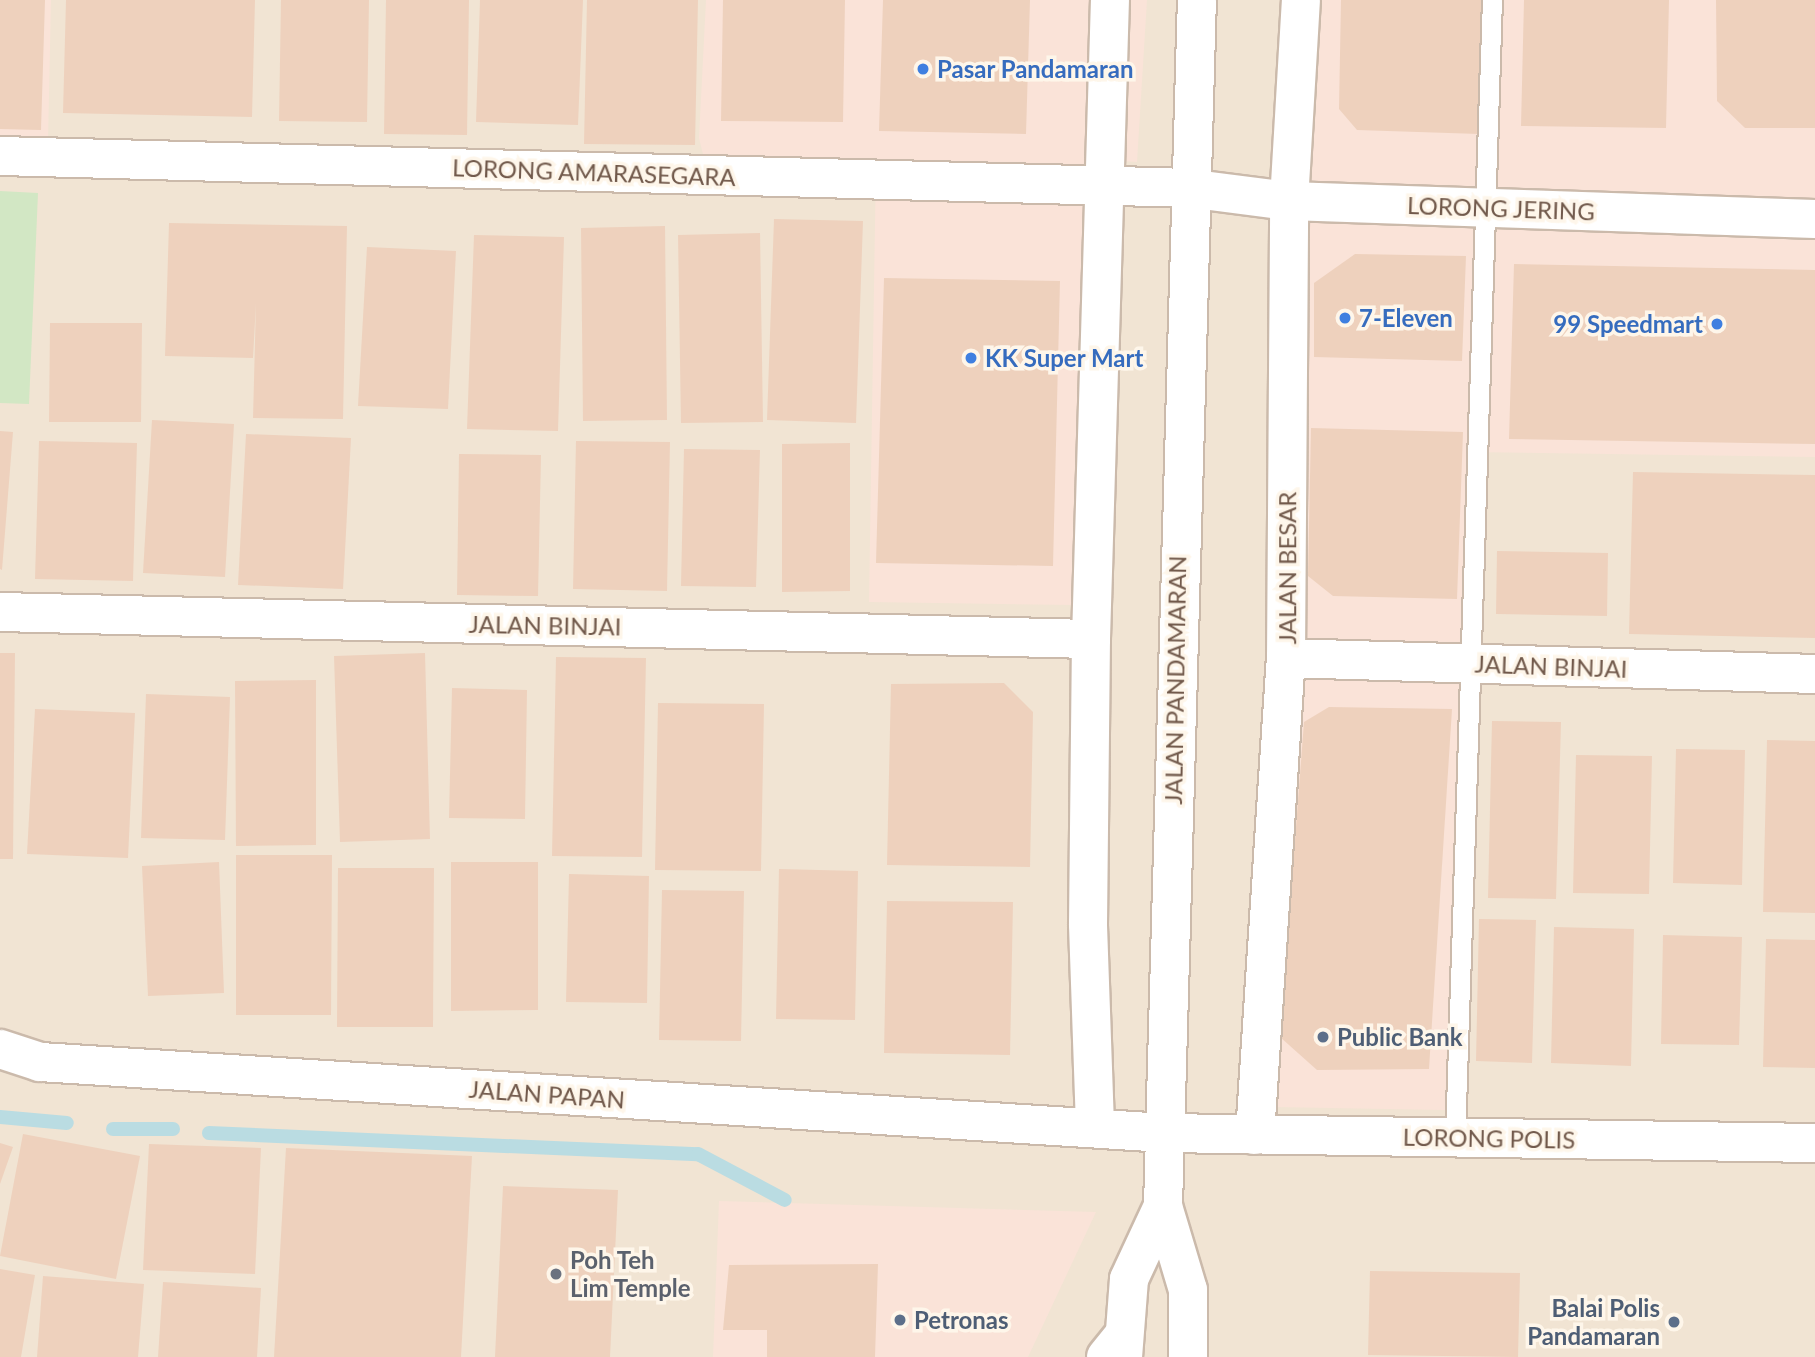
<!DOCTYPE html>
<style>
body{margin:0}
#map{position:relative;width:1815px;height:1357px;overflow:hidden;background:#faf2e4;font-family:Lato,sans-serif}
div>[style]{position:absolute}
.residential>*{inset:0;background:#f1e4d3}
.commercial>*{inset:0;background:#fae3d8}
.green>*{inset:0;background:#d2e7c4}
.stream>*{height:14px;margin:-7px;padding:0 7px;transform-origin:7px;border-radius:7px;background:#badce2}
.building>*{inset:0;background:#eed1bd}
.roads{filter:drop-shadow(2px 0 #cbbaab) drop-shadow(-2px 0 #cbbaab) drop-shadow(0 2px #cbbaab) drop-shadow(0 -2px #cbbaab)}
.lane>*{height:19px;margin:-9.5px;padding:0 9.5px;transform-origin:9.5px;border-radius:9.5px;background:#fff}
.street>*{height:38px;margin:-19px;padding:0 19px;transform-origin:19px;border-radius:19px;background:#fff}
.secondary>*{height:38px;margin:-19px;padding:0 19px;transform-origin:19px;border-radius:19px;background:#fff}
.dots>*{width:19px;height:19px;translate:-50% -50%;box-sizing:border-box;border:4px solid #fef6ea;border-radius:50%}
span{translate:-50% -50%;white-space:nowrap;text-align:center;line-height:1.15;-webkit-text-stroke:7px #fef6ea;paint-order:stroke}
.shop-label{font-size:24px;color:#366cbe;font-weight:700}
.left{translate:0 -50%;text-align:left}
.right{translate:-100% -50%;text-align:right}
.street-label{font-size:24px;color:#71594b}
.service-label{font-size:24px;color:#4e5e75;font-weight:700}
.worship-label{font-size:24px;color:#5b616d;font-weight:700}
</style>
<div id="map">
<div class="residential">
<div style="clip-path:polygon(0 0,1815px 0,1815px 1357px,0 1357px)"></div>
</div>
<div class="commercial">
<div style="clip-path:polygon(0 0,51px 0,48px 142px,0 140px)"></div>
<div style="clip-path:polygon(706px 0,1147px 0,1137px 162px,1090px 159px,1075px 605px,869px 602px,876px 161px,704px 158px,699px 138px)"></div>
<div style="clip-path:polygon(1317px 0,1815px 0,1815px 457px,1468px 452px,1445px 1110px,1273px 1107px)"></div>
<div style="clip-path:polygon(719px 1201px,1096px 1212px,1028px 1357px,713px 1357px)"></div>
</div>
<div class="green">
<div style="clip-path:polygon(0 191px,38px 193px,29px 404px,0 403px)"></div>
</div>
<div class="stream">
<div style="left:0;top:1117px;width:67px;rotate:5.1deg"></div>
<div style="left:113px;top:1129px;width:60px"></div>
<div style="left:209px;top:1133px;width:489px;rotate:2.5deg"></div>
<div style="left:698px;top:1154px;width:98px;rotate:27.9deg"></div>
</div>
<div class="building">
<div style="clip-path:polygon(0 0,45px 0,41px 130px,0 129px)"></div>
<div style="clip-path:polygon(66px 0,255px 0,252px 117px,63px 113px)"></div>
<div style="clip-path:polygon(281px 0,369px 0,367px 122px,279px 121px)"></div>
<div style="clip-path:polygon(386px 0,469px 0,467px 135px,384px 134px)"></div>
<div style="clip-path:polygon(480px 0,583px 0,578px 125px,476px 122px)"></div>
<div style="clip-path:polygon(587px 0,698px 0,695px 145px,584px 144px)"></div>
<div style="clip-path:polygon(723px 0,845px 0,843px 122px,721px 121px)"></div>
<div style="clip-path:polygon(883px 0,1030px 0,1026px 134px,879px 131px)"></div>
<div style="clip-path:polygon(1341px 0,1483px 0,1479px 134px,1357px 130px,1339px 109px)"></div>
<div style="clip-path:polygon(1524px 0,1669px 0,1666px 128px,1521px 126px)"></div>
<div style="clip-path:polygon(1716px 0,1815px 0,1815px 128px,1745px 128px,1717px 101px)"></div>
<div style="clip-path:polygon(774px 219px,863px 221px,856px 423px,767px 420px)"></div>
<div style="clip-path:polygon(169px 223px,347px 226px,343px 419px,253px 418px,256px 303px,253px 358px,165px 356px)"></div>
<div style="clip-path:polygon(665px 226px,667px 420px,583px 421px,581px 228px)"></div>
<div style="clip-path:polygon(760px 233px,763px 422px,681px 423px,678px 235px)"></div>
<div style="clip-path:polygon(474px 235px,564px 237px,558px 431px,467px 429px)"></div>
<div style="clip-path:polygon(367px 247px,456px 251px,448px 409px,358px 406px)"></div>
<div style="clip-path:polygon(1355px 254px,1466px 256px,1462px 361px,1314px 357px,1314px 283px)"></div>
<div style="clip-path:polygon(1514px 264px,1815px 270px,1815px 444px,1509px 439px)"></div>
<div style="clip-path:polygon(884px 278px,1060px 281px,1053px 566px,876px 563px)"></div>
<div style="clip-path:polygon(50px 323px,142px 323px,141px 422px,49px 422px)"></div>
<div style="clip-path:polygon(152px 420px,234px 424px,225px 577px,143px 573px)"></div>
<div style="clip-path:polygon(1311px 428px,1463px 432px,1457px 599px,1333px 596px,1308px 576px)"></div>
<div style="clip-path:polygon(0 431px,13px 432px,2px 570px,0 569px)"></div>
<div style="clip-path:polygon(246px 434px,351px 438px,343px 589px,238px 585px)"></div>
<div style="clip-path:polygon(39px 441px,137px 443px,133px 581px,35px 579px)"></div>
<div style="clip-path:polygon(576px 441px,670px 442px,667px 591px,573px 589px)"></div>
<div style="clip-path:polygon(850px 443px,850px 591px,782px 592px,782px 444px)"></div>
<div style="clip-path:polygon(684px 449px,760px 450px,756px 587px,681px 586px)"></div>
<div style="clip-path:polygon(459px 454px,541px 455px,538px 596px,457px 595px)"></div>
<div style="clip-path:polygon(1633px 472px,1815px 475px,1815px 638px,1629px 634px)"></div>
<div style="clip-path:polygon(1497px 551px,1608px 553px,1607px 616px,1496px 614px)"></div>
<div style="clip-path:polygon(0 653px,15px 653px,13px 859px,0 859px)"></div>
<div style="clip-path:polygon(425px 653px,430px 839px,340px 842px,334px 656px)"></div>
<div style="clip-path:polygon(556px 657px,646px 658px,642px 857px,552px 856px)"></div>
<div style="clip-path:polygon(316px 680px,316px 845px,236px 846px,235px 681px)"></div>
<div style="clip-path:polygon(1004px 683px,1033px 712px,1030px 867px,887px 865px,891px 684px)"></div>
<div style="clip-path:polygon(452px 688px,527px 690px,525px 819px,449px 818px)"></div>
<div style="clip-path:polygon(146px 694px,230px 697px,225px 840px,141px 838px)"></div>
<div style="clip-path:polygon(658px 703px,764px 704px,761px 871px,655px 870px)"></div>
<div style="clip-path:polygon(1329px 707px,1452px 709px,1429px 1069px,1317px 1070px,1280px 1037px,1304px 722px)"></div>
<div style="clip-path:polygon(35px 709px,135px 713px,128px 858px,27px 854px)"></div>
<div style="clip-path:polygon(1492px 721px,1561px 722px,1556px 899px,1488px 898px)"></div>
<div style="clip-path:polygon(1767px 740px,1815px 741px,1815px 913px,1763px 912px)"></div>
<div style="clip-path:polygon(1676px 749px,1745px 750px,1742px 885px,1673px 883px)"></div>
<div style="clip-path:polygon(1576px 755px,1652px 756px,1649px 894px,1573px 893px)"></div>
<div style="clip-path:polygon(236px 855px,332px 855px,331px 1015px,236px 1015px)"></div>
<div style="clip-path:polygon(219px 862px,224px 993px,148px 996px,142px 866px)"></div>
<div style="clip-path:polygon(451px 862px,538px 862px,538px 1010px,451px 1011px)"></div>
<div style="clip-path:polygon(338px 868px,434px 868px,433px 1027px,337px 1027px)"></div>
<div style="clip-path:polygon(779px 869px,858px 871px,855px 1020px,776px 1019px)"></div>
<div style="clip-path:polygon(569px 874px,649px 876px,647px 1003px,566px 1002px)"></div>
<div style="clip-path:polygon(662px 890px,744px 891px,741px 1041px,659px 1040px)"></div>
<div style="clip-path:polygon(887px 901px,1013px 902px,1010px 1055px,884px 1053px)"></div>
<div style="clip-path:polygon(1479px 919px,1536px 920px,1532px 1063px,1476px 1061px)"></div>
<div style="clip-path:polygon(1554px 927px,1634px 929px,1631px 1066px,1551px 1063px)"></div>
<div style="clip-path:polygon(1663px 935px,1742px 937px,1739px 1045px,1661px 1044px)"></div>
<div style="clip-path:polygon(1766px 939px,1815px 940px,1815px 1068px,1763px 1067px)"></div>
<div style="clip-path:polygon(23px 1134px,140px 1156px,116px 1279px,0 1256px)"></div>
<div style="clip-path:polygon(0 1143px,13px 1147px,0 1184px)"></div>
<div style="clip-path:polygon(149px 1144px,261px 1148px,255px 1274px,143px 1270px)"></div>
<div style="clip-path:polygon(286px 1148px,472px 1156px,461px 1357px,274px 1357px)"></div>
<div style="clip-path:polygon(503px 1186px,618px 1190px,610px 1357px,495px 1357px)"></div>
<div style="clip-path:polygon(878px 1264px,875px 1357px,767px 1357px,767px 1330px,723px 1330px,729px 1265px)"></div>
<div style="clip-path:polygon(0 1269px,35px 1275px,21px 1357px,0 1357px)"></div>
<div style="clip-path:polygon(1370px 1271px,1520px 1273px,1518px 1357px,1368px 1355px)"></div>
<div style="clip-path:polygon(43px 1276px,144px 1284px,138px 1357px,37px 1357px)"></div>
<div style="clip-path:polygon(163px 1282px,261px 1288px,257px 1357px,158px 1357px)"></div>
</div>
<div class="roads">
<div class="lane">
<div style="left:1455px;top:1138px;width:1139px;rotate:-88.14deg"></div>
</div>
<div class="street">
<div style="left:0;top:156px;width:1187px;rotate:1.54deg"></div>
<div style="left:1187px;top:188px;width:103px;rotate:7.3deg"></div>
<div style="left:1289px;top:201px;width:526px;rotate:1.96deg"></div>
<div style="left:0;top:612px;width:1091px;rotate:1.42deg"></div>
<div style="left:1286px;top:658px;width:529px;rotate:1.73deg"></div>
<div style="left:0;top:1049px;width:42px;rotate:18deg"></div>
<div style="left:40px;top:1062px;width:1126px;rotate:3.61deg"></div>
<div style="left:1164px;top:1133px;width:651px;rotate:0.88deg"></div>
<div style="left:1095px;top:1126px;width:202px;rotate:-92deg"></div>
<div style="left:1088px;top:924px;width:285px;rotate:-89.4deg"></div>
<div style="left:1091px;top:639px;width:639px;rotate:-88.3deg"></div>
<div style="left:1255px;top:1135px;width:478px;rotate:-86.3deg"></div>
<div style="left:1286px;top:658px;width:457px;rotate:-89.6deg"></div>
<div style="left:1289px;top:201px;width:201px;rotate:-86.6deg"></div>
<div style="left:1123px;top:1357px;width:78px;rotate:-85.6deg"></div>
<div style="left:1129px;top:1279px;width:81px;rotate:-65deg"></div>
<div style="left:1188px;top:1357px;width:67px;rotate:-90deg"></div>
<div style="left:1188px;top:1290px;width:88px;rotate:-106.6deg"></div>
<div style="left:1163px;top:1206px;width:1206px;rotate:-88.39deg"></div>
</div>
<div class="secondary">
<div style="left:1106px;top:1357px;width:27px;rotate:-51deg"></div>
</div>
</div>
<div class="dots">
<div style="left:923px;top:69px;background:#3f7fe0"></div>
<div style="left:1345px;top:318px;background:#3f7fe0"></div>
<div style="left:1717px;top:324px;background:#3f7fe0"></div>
<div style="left:971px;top:358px;background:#3f7fe0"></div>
<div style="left:1323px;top:1037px;background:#5c6f8a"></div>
<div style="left:556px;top:1274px;background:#6b7280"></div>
<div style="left:900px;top:1320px;background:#5c6f8a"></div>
<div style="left:1674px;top:1322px;background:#5c6f8a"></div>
</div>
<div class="shop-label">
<span class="left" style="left:937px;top:69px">Pasar Pandamaran</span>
<span class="left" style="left:1359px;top:318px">7-Eleven</span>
<span class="right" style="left:1703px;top:324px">99 Speedmart</span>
<span class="left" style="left:985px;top:358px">KK Super Mart</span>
</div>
<div class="street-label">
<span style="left:594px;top:172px;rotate:2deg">LORONG AMARASEGARA</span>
<span style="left:1501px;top:208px;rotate:2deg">LORONG JERING</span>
<span style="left:1287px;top:568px;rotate:-90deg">JALAN BESAR</span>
<span style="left:545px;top:625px;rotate:1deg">JALAN BINJAI</span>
<span style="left:1551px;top:666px;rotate:2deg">JALAN BINJAI</span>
<span style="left:1175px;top:680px;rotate:-89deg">JALAN PANDAMARAN</span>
<span style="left:547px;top:1094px;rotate:4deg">JALAN PAPAN</span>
<span style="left:1489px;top:1138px;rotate:1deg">LORONG POLIS</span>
</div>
<div class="service-label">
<span class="left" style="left:1337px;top:1037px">Public Bank</span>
<span class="right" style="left:1660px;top:1322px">Balai Polis<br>Pandamaran</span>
<span class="left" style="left:914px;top:1320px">Petronas</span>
</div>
<div class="worship-label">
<span class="left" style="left:570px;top:1274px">Poh Teh<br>Lim Temple</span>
</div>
</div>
